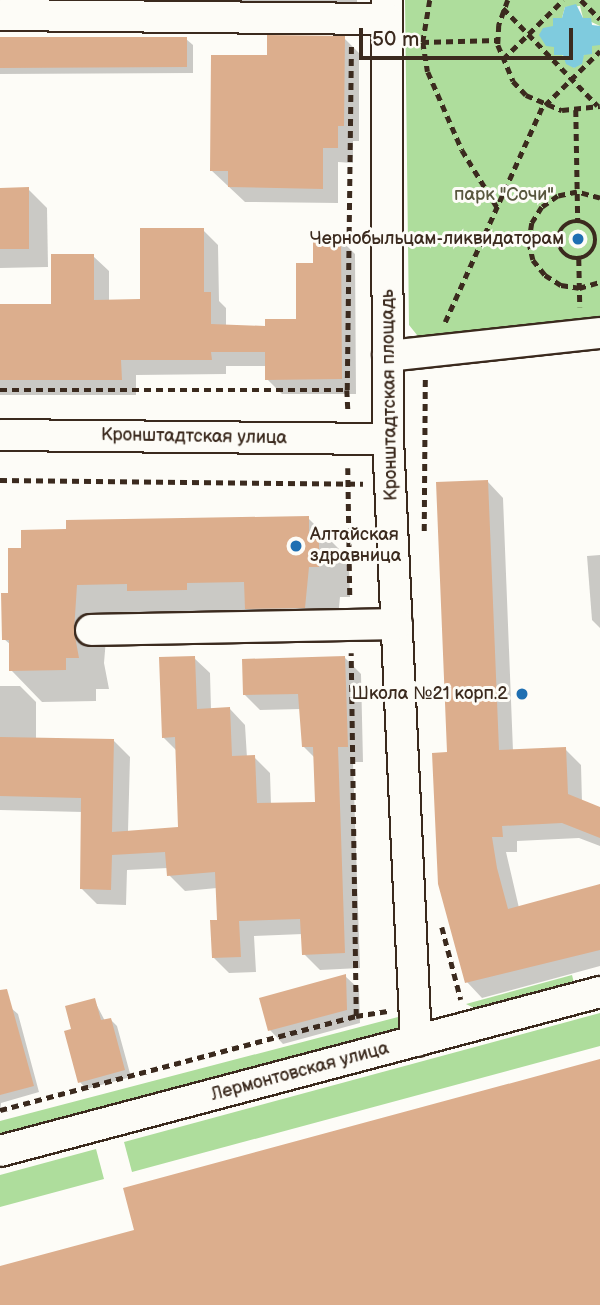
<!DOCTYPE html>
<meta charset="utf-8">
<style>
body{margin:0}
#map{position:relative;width:600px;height:1305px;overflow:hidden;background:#fdfcf7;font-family:"Balsamiq Sans",sans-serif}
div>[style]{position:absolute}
.green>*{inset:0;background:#aedd9c}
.water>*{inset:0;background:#7fcbde}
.shadow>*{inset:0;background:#0003}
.building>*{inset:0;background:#dcae8d}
.path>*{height:4.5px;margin-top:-2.25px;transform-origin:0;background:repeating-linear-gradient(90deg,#3b2a1e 0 7px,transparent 0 12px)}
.path>.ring{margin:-2.25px;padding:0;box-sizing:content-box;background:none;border:4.5px solid #3b2a1e;border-radius:50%}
.roads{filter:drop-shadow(2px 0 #3b2a1e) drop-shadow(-2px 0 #3b2a1e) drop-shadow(0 2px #3b2a1e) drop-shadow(0 -2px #3b2a1e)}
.minor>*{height:30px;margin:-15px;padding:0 15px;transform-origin:15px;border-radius:15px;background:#fdfcf7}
.dots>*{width:19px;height:19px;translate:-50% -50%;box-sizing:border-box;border:4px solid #fdfcf7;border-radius:50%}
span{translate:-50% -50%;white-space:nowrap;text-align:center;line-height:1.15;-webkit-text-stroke:6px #fdfcf7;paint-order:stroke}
.park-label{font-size:18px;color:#58573e}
.poi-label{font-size:18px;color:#3b2a1e}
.right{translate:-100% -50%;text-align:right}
.left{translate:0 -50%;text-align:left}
.street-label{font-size:18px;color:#3b2a1e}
.scale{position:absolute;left:359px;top:28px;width:214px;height:32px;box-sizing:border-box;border:4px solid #3b2a1e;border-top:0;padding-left:9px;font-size:21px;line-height:24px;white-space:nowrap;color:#3b2a1e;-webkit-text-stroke:5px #fdfcf7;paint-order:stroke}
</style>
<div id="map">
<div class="green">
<div style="clip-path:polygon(405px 0,600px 0,600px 26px,583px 18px,580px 6px,565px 7px,554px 46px,574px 68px,592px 45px,600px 45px,600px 321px,421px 340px,409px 325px)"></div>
<div style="clip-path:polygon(572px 975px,576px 991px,482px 1012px,466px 1004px)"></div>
<div style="clip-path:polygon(600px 1013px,600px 1046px,132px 1172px,124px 1142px)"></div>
<div style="clip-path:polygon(398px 1017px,403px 1034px,0 1140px,0 1121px)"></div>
<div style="clip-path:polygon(96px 1149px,104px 1179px,0 1207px,0 1175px)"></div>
</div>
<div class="water">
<div style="clip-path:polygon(576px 4px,583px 18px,591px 18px,592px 25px,600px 26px,600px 45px,592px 46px,592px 54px,584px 55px,582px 64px,574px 68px,566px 64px,563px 55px,554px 55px,554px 47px,546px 46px,539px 35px,543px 28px,553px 26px,553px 18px,562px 18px,565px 7px)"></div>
</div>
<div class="shadow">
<div style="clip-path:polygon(197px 0,357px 0,357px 14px,209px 12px)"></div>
<div style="clip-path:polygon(344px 38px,359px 53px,359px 141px,353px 141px,353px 163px,338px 162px,338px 203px,245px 202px,211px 170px,269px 57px)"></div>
<div style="clip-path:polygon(0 39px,186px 39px,193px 45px,193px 73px,0 74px)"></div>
<div style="clip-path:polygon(0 189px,28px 189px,47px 208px,48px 267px,0 268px)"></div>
<div style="clip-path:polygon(203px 230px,218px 245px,219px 301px,226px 308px,226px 326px,266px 327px,298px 321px,315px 265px,340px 239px,355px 254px,356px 394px,282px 394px,267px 379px,267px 366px,226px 366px,226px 374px,136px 375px,136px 395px,0 395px,0 304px,53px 306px,93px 256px,109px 271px,109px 301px,142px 301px)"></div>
<div style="clip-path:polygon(488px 482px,503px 498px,513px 751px,565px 749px,581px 765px,582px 802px,600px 809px,600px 846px,579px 838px,517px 841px,517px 852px,506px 852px,519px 908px,600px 886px,600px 966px,482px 998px,467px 982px,449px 754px)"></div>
<div style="clip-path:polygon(308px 518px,339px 549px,339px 558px,349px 567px,350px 597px,340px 597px,336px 639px,108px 615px,104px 663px,109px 689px,96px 689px,96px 701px,42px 702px,11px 670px,11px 645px,4px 639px,3px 595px)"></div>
<div style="clip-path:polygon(600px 555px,600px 628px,592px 620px,587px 556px)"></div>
<div style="clip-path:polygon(194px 658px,210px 673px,211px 710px,230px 709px,245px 725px,247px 758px,254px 757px,270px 773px,271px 805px,317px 804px,315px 758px,304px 747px,301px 709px,260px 710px,244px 694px,345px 658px,361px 674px,363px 762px,353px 762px,360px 968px,320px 970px,304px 954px,303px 934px,254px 936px,256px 972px,229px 973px,213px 957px,219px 922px,217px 888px,185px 891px,169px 875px,168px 868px,127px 870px,126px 905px,97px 904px,82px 889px,83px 812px,0 810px,0 686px,20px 686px,36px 702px,36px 739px,114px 741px,130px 757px,128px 832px,180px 829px,177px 751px,163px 737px)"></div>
<div style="clip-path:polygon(345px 976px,359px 989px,360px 1023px,283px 1044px,270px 1030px)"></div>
<div style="clip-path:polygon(94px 1000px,105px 1021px,111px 1020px,117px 1026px,131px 1077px,86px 1089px,80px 1082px,73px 1030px)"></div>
<div style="clip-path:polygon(11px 1008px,18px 1014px,39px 1092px,1px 1103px,0 1112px,0 1011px)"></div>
</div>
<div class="building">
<div style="clip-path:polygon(267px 35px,345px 36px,344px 126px,338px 126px,338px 148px,323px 148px,323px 189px,228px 187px,228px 171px,210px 171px,211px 55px,267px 55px)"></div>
<div style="clip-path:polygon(0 37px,187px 37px,187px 67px,0 68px)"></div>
<div style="clip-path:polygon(29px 187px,29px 249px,0 249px,0 188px)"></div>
<div style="clip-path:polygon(140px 228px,204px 228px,204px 292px,211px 292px,211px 324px,265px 326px,265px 319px,296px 319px,296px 263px,313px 263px,313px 237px,341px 237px,342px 379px,265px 380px,265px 352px,211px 352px,212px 360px,121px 360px,122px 380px,0 380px,0 304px,51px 304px,51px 254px,94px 254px,94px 300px,140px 299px)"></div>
<div style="clip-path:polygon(488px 480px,499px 750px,566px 747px,568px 794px,600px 807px,600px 838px,562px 823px,502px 826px,503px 837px,492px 837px,497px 868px,508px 909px,600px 884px,600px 950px,465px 983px,438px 884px,432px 753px,447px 752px,436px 482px)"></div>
<div style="clip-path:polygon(309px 516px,309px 534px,319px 534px,319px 567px,309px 567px,305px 608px,245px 609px,244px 582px,187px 583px,187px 590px,127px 591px,127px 584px,77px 585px,74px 631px,79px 658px,66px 658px,66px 670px,9px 671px,9px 640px,2px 640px,1px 593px,8px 593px,8px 548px,21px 548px,21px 530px,66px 529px,66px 520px)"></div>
<div style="clip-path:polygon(195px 656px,197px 709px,230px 707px,232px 756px,255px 755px,257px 803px,315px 802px,313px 747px,302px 747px,298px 694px,243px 695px,242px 659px,345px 656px,348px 747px,338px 747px,345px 953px,302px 955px,300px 919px,239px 921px,241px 957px,212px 958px,210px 920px,217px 920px,215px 872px,167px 876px,165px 852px,112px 855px,111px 890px,80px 889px,81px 798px,0 796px,0 737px,114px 739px,112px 832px,178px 827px,175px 737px,162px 738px,159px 657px)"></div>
<div style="clip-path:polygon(346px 974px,347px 1010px,268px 1031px,259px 998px)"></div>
<div style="clip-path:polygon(7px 989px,34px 1086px,0 1095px,0 990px)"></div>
<div style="clip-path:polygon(95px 998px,101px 1020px,111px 1018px,125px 1070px,78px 1083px,64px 1031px,71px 1029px,65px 1006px)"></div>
<div style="clip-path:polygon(600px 1059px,600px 1305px,0 1305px,0 1266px,134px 1230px,123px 1188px)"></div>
</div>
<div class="path">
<div style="left:430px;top:0;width:43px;rotate:99.5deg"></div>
<div style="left:423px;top:42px;width:30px;rotate:81deg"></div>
<div style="left:428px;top:72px;width:85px;rotate:66.4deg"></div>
<div style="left:462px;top:150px;width:67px;rotate:58.4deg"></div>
<div style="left:508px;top:0;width:27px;rotate:110deg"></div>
<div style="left:499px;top:25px;width:20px;rotate:93deg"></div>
<div style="left:498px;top:45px;width:39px;rotate:67deg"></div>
<div style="left:513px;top:81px;width:19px;rotate:47deg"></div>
<div style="left:526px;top:95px;width:39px;rotate:23deg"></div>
<div style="left:562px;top:110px;width:38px;rotate:-6deg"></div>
<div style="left:581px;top:0;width:27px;rotate:45deg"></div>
<div style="left:503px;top:8px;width:136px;rotate:45.9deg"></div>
<div style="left:422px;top:42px;width:76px;rotate:-1.5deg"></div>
<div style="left:503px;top:59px;width:84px;rotate:-44.5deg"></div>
<div style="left:545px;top:105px;width:77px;rotate:-44.5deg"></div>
<div style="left:576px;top:110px;width:110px;rotate:89deg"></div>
<div style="left:600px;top:198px;width:24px;rotate:-165deg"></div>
<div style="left:577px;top:192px;width:19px;rotate:168deg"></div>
<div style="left:558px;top:196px;width:19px;rotate:145deg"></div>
<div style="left:542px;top:207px;width:19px;rotate:122deg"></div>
<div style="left:532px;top:223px;width:19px;rotate:99deg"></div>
<div style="left:529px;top:242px;width:18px;rotate:77deg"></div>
<div style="left:533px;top:260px;width:19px;rotate:51deg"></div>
<div style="left:545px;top:275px;width:19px;rotate:32deg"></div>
<div style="left:561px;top:285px;width:18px;rotate:9deg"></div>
<div style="left:579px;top:288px;width:22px;rotate:-16deg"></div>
<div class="ring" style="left:558px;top:221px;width:33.5px;height:33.5px"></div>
<div style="left:579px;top:259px;width:48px;rotate:88.8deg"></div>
<div style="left:445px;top:322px;width:238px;rotate:-65.7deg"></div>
<div style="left:0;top:390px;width:347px"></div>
<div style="left:347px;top:390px;width:344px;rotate:-89.3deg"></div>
<div style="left:347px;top:390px;width:20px;rotate:87deg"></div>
<div style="left:348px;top:468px;width:131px;rotate:89.1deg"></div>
<div style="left:0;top:480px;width:363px;rotate:0.6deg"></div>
<div style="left:424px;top:531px;width:152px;rotate:-89.6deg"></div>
<div style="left:442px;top:927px;width:75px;rotate:75.4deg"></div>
<div style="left:356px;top:1016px;width:32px;rotate:-9deg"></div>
<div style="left:0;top:1110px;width:368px;rotate:-14.8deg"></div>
<div style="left:356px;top:1016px;width:363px;rotate:-90.8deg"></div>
</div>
<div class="roads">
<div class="minor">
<div style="left:387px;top:0;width:439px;rotate:89.9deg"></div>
<div style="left:388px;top:439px;width:603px;rotate:87.34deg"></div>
<div style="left:0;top:15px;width:387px;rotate:0.6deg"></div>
<div style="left:388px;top:356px;width:213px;rotate:-6.2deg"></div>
<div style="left:0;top:435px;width:388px;rotate:0.6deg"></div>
<div style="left:91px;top:630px;width:306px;rotate:-1.1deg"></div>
<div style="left:0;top:1151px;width:621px;rotate:-14.84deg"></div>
</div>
</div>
<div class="dots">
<div style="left:578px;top:239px;background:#1f6fb2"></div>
<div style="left:296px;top:546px;background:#1f6fb2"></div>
<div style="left:522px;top:694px;background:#1f6fb2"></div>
</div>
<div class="park-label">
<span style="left:504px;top:195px">парк "Сочи"</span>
</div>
<div class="poi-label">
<span class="right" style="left:564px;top:239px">Чернобыльцам-ликвидаторам</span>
<span class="left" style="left:310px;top:546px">Алтайская<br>здравница</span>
<span class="right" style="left:508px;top:694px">Школа №21 корп.2</span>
</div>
<div class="street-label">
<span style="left:390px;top:395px;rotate:-91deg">Кронштадтская площадь</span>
<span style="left:194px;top:437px;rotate:1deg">Кронштадтская улица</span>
<span style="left:300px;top:1072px;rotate:-15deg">Лермонтовская улица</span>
</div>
<div class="scale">50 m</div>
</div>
